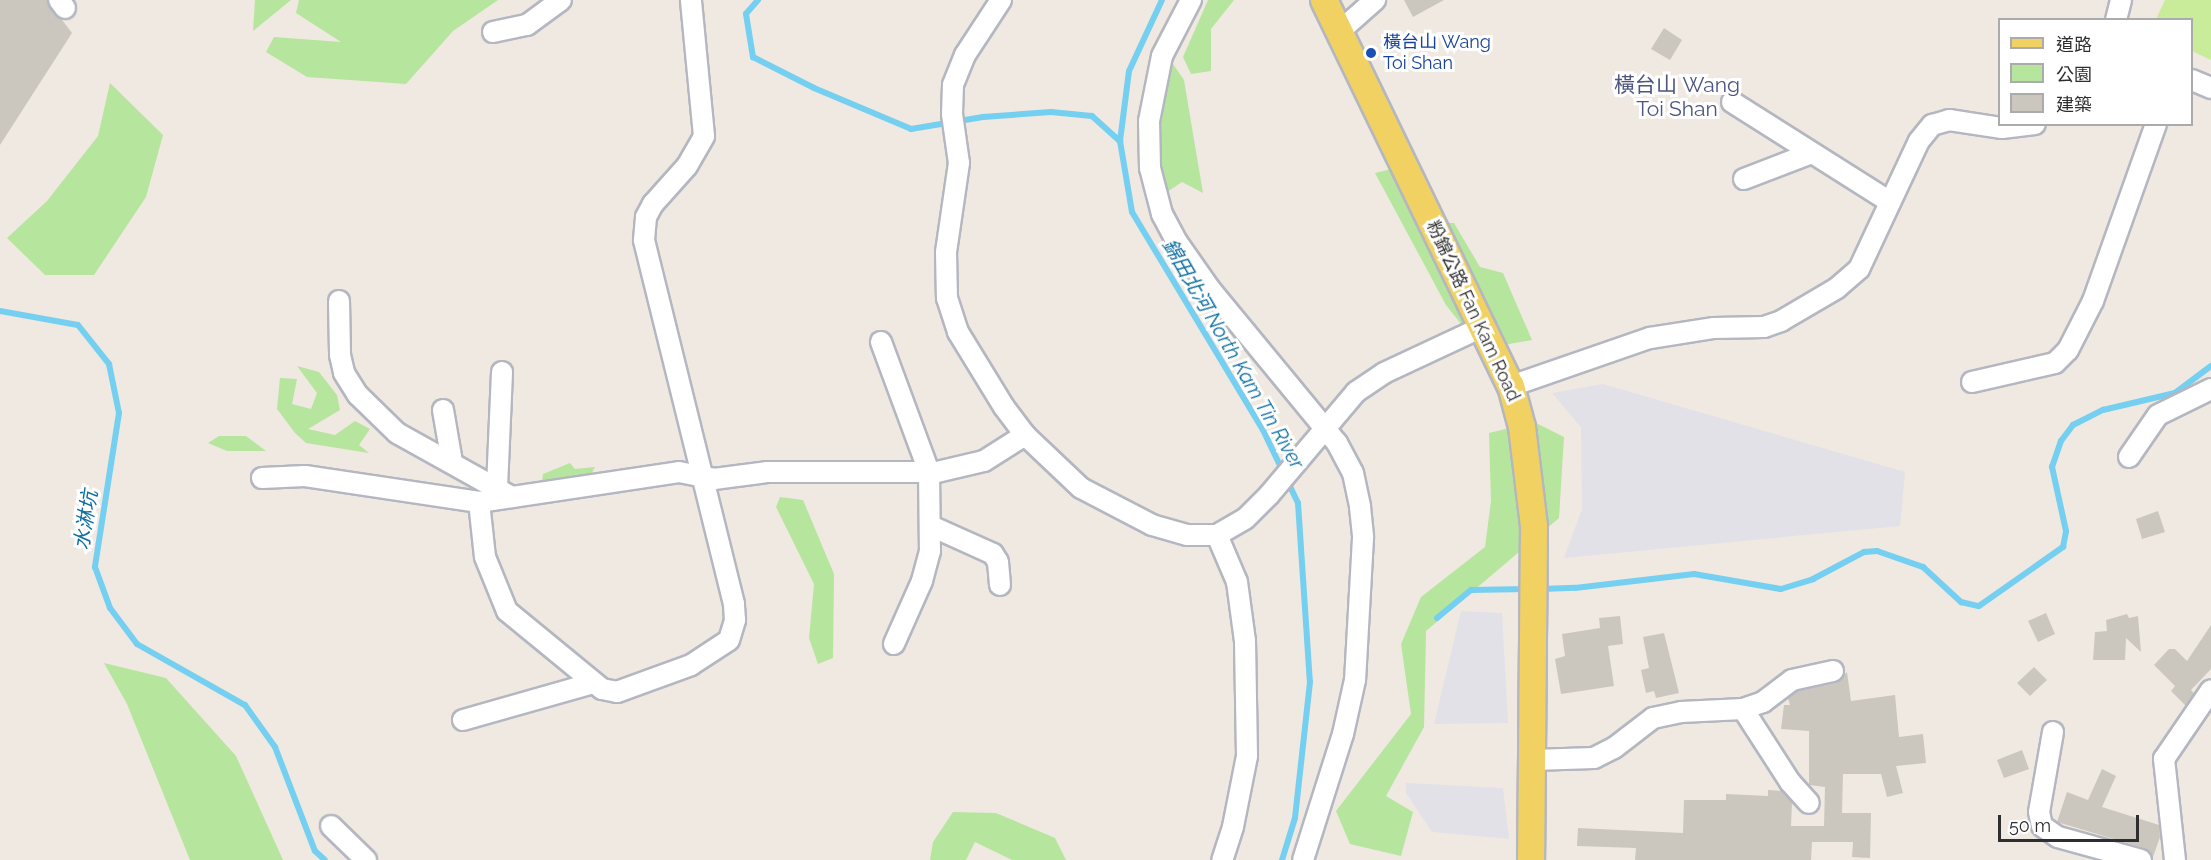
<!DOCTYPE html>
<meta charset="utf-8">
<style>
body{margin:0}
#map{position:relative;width:2211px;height:860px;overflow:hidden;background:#efe9e1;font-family:Raleway,"Noto Sans TC",sans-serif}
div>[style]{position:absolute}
.industrial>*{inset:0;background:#e3e1e8}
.green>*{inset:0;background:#b6e59e}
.pitch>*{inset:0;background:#c9ec9a}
.stream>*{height:6px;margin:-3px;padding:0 3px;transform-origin:3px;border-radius:3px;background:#75cff0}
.building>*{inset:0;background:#cbc7bf}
.roads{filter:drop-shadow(2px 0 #b4b7c1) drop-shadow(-2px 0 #b4b7c1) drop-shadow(0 2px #b4b7c1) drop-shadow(0 -2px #b4b7c1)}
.minor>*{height:20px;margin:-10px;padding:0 10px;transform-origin:10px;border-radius:10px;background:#fff}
.major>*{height:26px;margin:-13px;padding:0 13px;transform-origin:13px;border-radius:13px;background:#f2d163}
.dots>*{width:16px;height:16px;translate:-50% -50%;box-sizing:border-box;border:3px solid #fff;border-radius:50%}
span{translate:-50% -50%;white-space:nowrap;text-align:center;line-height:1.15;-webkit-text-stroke:6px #fff;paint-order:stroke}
.transit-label{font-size:18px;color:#164399}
.left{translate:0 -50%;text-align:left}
.street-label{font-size:18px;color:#2e2e2e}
.water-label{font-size:20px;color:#0d6fa3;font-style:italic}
.quarter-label{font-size:21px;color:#4d5680}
.legend{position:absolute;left:1998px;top:18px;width:195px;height:108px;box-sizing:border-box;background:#fff;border:2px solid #ababab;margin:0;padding:8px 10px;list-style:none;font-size:18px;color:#2e2e2e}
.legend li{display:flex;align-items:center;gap:12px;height:30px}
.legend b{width:30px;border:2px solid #ababab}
.scale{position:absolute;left:1998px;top:815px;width:141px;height:27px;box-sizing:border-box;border:3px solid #2e2e2e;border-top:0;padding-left:8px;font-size:18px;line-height:21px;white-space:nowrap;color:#2e2e2e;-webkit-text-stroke:4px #fff;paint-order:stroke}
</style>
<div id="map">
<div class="industrial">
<div style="clip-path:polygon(1603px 384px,1905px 472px,1900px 526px,1564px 558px,1582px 509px,1581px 427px,1552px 393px)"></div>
<div style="clip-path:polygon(1461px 611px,1502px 613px,1508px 723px,1434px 724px)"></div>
<div style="clip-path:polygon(1406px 783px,1503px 788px,1509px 839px,1432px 832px,1406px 793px)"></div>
</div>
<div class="green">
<div style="clip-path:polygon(255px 0,291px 0,253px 31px)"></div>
<div style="clip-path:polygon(299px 0,498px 0,453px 31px,406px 84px,307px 77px,266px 52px,274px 37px,341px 42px,296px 13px)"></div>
<div style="clip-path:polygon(1208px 0,1234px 0,1211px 29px,1211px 71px,1191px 74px,1183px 57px)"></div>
<div style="clip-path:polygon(1173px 64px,1184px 80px,1203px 193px,1182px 182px,1164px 194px,1159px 155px,1159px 89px)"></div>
<div style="clip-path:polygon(110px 83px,163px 135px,146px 197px,94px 275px,45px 275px,7px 238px,47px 201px,98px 136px)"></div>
<div style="clip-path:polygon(1391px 169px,1417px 223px,1454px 223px,1480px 267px,1503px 273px,1532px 340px,1481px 349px,1446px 305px,1375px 173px)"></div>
<div style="clip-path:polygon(297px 366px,319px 372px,337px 395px,340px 410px,308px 429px,335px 435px,355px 421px,370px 429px,359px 445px,369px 453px,306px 443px,295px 433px,277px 409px,280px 378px,297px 379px,292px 404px,311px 409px,317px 393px)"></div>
<div style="clip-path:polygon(1534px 422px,1564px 437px,1559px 518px,1426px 631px,1424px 727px,1386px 796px,1413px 812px,1401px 856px,1350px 844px,1336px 811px,1411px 714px,1401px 644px,1421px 597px,1485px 547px,1491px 501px,1489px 433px)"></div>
<div style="clip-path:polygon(219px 436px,246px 436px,266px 451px,227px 451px,208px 443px)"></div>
<div style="clip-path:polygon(570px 463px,575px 469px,595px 467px,589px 478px,561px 490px,542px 481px,543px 474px)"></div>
<div style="clip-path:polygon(780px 497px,803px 500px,834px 574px,833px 658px,818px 664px,809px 638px,814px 584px,776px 507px)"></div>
<div style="clip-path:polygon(104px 663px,166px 678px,236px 756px,283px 860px,190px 860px,127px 704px)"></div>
<div style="clip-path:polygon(953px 812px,996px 813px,1055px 838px,1066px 860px,1012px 860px,975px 842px,966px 860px,930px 860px,933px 842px)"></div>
</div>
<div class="pitch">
<div style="clip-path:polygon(2165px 0,2211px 0,2211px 60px,2192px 51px,2192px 20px,2156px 19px)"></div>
</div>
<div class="stream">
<div style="left:758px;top:0;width:18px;rotate:131deg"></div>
<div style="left:746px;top:14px;width:44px;rotate:80.8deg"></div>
<div style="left:753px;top:57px;width:68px;rotate:26.9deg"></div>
<div style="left:814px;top:88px;width:105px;rotate:22.9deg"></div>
<div style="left:911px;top:129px;width:73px;rotate:-9.5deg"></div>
<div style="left:983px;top:117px;width:68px;rotate:-4.2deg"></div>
<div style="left:1051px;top:112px;width:41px;rotate:5.6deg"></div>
<div style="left:1092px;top:116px;width:38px;rotate:42deg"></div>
<div style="left:1162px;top:0;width:78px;rotate:114.9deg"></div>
<div style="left:1129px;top:71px;width:71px;rotate:97.3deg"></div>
<div style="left:1120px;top:141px;width:72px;rotate:80.4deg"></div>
<div style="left:1132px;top:212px;width:254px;rotate:59deg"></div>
<div style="left:1263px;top:430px;width:81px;rotate:64.4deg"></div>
<div style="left:1298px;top:503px;width:179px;rotate:86.2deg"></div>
<div style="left:1310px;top:682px;width:137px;rotate:96.3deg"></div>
<div style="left:1295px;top:818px;width:44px;rotate:107.2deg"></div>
<div style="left:0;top:311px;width:79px;rotate:10.2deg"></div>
<div style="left:78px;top:325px;width:50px;rotate:51.5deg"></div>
<div style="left:109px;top:364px;width:50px;rotate:78.5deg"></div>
<div style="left:119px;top:413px;width:156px;rotate:98.9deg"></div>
<div style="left:95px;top:567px;width:44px;rotate:69.9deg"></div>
<div style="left:110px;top:608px;width:45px;rotate:53.1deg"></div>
<div style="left:137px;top:644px;width:124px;rotate:29.5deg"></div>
<div style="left:245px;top:705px;width:52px;rotate:54.5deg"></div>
<div style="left:275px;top:747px;width:111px;rotate:69deg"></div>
<div style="left:315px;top:851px;width:13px;rotate:42deg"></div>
<div style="left:1541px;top:589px;width:34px;rotate:-2deg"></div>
<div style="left:1575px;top:588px;width:120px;rotate:-6.7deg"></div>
<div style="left:1694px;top:574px;width:88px;rotate:9.8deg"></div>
<div style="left:1781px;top:589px;width:34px;rotate:-17deg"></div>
<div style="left:1813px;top:579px;width:58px;rotate:-27.9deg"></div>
<div style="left:1864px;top:552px;width:13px;rotate:-4deg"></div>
<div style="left:1877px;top:551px;width:49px;rotate:19.2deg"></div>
<div style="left:1923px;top:567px;width:52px;rotate:42.6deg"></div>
<div style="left:1961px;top:602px;width:18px;rotate:13deg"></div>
<div style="left:1979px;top:606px;width:103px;rotate:-35.1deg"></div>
<div style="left:2063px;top:547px;width:16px;rotate:-79deg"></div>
<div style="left:2066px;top:531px;width:66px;rotate:-102.3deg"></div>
<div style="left:2052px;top:467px;width:28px;rotate:-71deg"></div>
<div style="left:2061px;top:441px;width:20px;rotate:-53deg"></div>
<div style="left:2073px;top:425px;width:34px;rotate:-27deg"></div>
<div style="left:2103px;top:410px;width:74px;rotate:-13.3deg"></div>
<div style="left:2175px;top:393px;width:45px;rotate:-36.9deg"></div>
<div style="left:1437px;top:618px;width:44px;rotate:-39.5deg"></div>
<div style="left:1471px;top:590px;width:57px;rotate:-1deg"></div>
</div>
<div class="building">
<div style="clip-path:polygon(0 0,47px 0,72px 33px,0 145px)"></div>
<div style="clip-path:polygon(1404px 0,1444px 0,1413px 17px)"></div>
<div style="clip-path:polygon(1664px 28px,1682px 40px,1670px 60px,1651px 49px)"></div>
<div style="clip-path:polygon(2158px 511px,2165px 532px,2142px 539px,2136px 519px)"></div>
<div style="clip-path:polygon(2046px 613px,2055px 634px,2038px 642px,2028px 621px)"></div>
<div style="clip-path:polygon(2127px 614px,2129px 618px,2138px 616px,2141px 652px,2126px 638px,2125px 660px,2093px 660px,2095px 632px,2107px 631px,2106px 620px)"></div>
<div style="clip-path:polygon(1620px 616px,1623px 644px,1608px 646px,1614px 686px,1561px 694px,1555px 659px,1565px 656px,1562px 634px,1600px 628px,1599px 618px)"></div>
<div style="clip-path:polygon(2211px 625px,2211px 669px,2191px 690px,2194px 693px,2186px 706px,2171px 691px,2175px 686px,2154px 665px,2169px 649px,2175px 649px,2187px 661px)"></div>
<div style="clip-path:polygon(1664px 633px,1679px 693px,1656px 698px,1654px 691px,1646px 693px,1641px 670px,1649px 668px,1643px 637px)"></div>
<div style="clip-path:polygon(2034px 667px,2047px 680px,2030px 696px,2017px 683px)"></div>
<div style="clip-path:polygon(1847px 672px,1851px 701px,1895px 695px,1899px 737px,1923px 734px,1926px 763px,1896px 766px,1903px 793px,1887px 797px,1881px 774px,1843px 774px,1842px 813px,1871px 813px,1870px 858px,1852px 857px,1853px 842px,1812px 842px,1811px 860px,1635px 860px,1636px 848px,1577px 846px,1578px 828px,1683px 833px,1684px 800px,1726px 800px,1726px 794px,1768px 796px,1768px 790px,1782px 791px,1792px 802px,1791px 826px,1824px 826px,1825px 787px,1809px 785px,1809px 731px,1781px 729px,1784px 705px,1790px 705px,1788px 698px,1797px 691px,1836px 683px)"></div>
<div style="clip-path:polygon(2022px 750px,2029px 769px,2004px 778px,1997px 760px)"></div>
<div style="clip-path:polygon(2102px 769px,2116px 776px,2102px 807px,2159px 825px,2160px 837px,2153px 857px,2144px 848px,2057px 822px,2067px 792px,2088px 800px)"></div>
</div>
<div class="roads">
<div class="minor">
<div style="left:59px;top:0;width:10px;rotate:53deg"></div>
<div style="left:1001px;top:0;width:66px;rotate:123.2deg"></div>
<div style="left:965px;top:55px;width:32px;rotate:112deg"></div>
<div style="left:953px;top:85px;width:29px;rotate:92deg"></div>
<div style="left:952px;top:114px;width:49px;rotate:81.9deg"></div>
<div style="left:959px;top:163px;width:90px;rotate:98.3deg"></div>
<div style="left:946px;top:252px;width:46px;rotate:88.8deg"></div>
<div style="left:947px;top:298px;width:36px;rotate:72deg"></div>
<div style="left:958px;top:332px;width:88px;rotate:58.5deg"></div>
<div style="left:1004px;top:407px;width:35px;rotate:53deg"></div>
<div style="left:1025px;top:435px;width:77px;rotate:43.4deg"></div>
<div style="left:1081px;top:488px;width:80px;rotate:27.5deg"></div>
<div style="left:1152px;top:525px;width:36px;rotate:16deg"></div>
<div style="left:1187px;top:535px;width:30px"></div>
<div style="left:1217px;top:535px;width:32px;rotate:-30deg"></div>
<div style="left:1245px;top:519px;width:34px;rotate:-45deg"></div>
<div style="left:1269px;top:495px;width:135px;rotate:-49.8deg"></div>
<div style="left:1356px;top:392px;width:34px;rotate:-34deg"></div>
<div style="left:1384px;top:373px;width:108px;rotate:-25.1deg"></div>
<div style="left:1191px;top:0;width:63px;rotate:117.4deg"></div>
<div style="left:1162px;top:56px;width:66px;rotate:101.3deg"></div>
<div style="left:1149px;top:121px;width:47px;rotate:88.8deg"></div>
<div style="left:1150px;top:168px;width:48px;rotate:75.4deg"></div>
<div style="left:1162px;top:214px;width:32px;rotate:62deg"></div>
<div style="left:1177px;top:242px;width:57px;rotate:54.9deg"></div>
<div style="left:1210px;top:289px;width:200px;rotate:50.5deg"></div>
<div style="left:1337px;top:443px;width:34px;rotate:62deg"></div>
<div style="left:1353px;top:473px;width:35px;rotate:78deg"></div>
<div style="left:1360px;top:507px;width:31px;rotate:84deg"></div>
<div style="left:1363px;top:538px;width:142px;rotate:93.2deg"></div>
<div style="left:1355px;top:680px;width:55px;rotate:102.5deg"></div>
<div style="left:1343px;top:734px;width:132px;rotate:107.6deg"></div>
<div style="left:2116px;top:20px;width:21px;rotate:-76deg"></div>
<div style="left:1340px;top:31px;width:47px;rotate:-41.5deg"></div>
<div style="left:493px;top:32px;width:35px;rotate:-12deg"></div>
<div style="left:527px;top:25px;width:42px;rotate:-36.3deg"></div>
<div style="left:2192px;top:80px;width:21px;rotate:23deg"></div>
<div style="left:1732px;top:102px;width:187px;rotate:32.3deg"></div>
<div style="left:1744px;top:179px;width:70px;rotate:-21deg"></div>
<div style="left:339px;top:301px;width:54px;rotate:88.9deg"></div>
<div style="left:340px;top:355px;width:18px;rotate:77deg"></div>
<div style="left:344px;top:373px;width:26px;rotate:58deg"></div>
<div style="left:358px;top:395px;width:54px;rotate:44.3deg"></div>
<div style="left:397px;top:433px;width:132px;rotate:29.1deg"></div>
<div style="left:881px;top:342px;width:139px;rotate:69.7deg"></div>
<div style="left:929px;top:472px;width:79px;rotate:89.3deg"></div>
<div style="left:930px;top:551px;width:31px;rotate:105deg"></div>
<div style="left:922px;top:581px;width:69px;rotate:114deg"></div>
<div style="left:1972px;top:382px;width:85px;rotate:-12.9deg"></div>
<div style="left:2055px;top:363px;width:18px;rotate:-45deg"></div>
<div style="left:2068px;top:350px;width:55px;rotate:-63deg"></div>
<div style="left:2093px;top:301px;width:188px;rotate:-70.4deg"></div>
<div style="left:1511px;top:386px;width:147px;rotate:-19.1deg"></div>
<div style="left:1650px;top:338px;width:65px;rotate:-8.9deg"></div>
<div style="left:1714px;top:328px;width:50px;rotate:-1.1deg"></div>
<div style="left:1764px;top:327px;width:18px;rotate:-19deg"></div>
<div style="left:1781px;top:321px;width:65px;rotate:-30.5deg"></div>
<div style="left:1837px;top:288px;width:29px;rotate:-41deg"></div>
<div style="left:1859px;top:269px;width:141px;rotate:-64.9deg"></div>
<div style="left:1919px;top:141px;width:21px;rotate:-51deg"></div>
<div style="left:1932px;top:125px;width:18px;rotate:-16deg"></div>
<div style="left:1949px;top:120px;width:54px;rotate:8.6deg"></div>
<div style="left:2002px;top:128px;width:33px;rotate:-7deg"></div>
<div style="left:443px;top:410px;width:53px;rotate:80.2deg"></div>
<div style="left:2129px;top:457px;width:51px;rotate:-55.4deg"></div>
<div style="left:2158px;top:415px;width:59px;rotate:-26.1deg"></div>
<div style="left:262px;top:478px;width:43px;rotate:-2.7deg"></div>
<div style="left:305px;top:476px;width:176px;rotate:8.5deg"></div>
<div style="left:479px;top:502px;width:202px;rotate:-8.5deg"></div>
<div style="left:679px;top:472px;width:36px;rotate:11deg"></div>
<div style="left:714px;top:479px;width:53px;rotate:-7.5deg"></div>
<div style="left:767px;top:472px;width:170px"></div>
<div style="left:937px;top:472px;width:48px;rotate:-13.2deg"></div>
<div style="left:984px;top:461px;width:49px;rotate:-32.4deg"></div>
<div style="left:497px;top:487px;width:115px;rotate:-87.5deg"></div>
<div style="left:479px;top:502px;width:55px;rotate:83.8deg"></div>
<div style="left:485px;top:557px;width:58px;rotate:67.8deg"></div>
<div style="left:507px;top:611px;width:123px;rotate:39.4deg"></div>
<div style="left:602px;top:689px;width:15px;rotate:11deg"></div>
<div style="left:617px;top:692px;width:79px;rotate:-20deg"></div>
<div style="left:691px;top:665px;width:45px;rotate:-33.3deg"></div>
<div style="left:729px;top:640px;width:21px;rotate:-73deg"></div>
<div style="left:735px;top:620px;width:16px;rotate:-94deg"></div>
<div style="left:734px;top:604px;width:375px;rotate:-103.9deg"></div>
<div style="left:644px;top:240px;width:23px;rotate:-85deg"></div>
<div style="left:646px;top:217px;width:15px;rotate:-62deg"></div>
<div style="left:653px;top:204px;width:51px;rotate:-48.2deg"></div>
<div style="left:687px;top:166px;width:34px;rotate:-60deg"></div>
<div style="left:704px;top:136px;width:137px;rotate:-95.5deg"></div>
<div style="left:931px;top:526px;width:68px;rotate:24.3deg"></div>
<div style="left:993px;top:554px;width:9px;rotate:58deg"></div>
<div style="left:998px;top:562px;width:23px;rotate:85deg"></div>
<div style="left:1217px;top:535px;width:51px;rotate:66.9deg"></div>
<div style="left:1237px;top:582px;width:60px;rotate:82.3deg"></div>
<div style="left:1245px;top:641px;width:115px;rotate:89deg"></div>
<div style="left:1247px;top:756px;width:72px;rotate:101.2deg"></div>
<div style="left:1233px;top:827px;width:35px;rotate:108deg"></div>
<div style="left:1743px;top:709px;width:87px;rotate:57.2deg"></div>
<div style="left:1790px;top:782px;width:28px;rotate:48deg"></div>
<div style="left:463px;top:720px;width:136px;rotate:-15.8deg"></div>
<div style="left:2053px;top:732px;width:81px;rotate:99.9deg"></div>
<div style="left:2039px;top:812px;width:14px;rotate:78deg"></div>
<div style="left:2042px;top:826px;width:19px;rotate:35deg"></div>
<div style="left:2058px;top:837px;width:86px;rotate:15.5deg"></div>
<div style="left:1533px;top:760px;width:61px;rotate:-1.9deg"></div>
<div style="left:1594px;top:758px;width:22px;rotate:-27deg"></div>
<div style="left:1614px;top:748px;width:49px;rotate:-37.6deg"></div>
<div style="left:1653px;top:718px;width:29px;rotate:-12deg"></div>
<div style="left:1681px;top:712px;width:62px;rotate:-2.8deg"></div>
<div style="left:1743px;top:709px;width:21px;rotate:-19deg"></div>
<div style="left:1763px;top:702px;width:36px;rotate:-37deg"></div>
<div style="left:1792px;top:680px;width:42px;rotate:-12.4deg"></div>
<div style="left:331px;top:826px;width:49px;rotate:44.2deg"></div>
<div style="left:2175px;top:860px;width:102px;rotate:-96.2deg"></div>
<div style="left:2164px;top:759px;width:83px;rotate:-55.7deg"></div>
</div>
<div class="major">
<div style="left:1324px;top:0;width:429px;rotate:64.2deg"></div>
<div style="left:1511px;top:386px;width:42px;rotate:75deg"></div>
<div style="left:1522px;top:427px;width:100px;rotate:83.1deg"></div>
<div style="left:1534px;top:526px;width:334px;rotate:90.5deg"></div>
</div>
</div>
<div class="dots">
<div style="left:1371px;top:53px;background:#1a4fb4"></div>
</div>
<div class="transit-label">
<span class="left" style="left:1383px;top:53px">橫台山 Wang<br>Toi Shan</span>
</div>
<div class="street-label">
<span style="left:1473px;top:311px;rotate:65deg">粉錦公路 Fan Kam Road</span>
</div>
<div class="water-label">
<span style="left:1233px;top:354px;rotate:60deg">錦田北河 North Kam Tin River</span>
<span style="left:86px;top:520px;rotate:-81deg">水淋坑</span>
</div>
<div class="quarter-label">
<span style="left:1677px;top:97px">橫台山 Wang<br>Toi Shan</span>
</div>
<ul class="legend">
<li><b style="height:8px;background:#f2d163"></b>道路</li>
<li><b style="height:16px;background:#b6e59e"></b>公園</li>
<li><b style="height:16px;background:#cbc7bf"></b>建築</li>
</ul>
<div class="scale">50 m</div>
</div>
